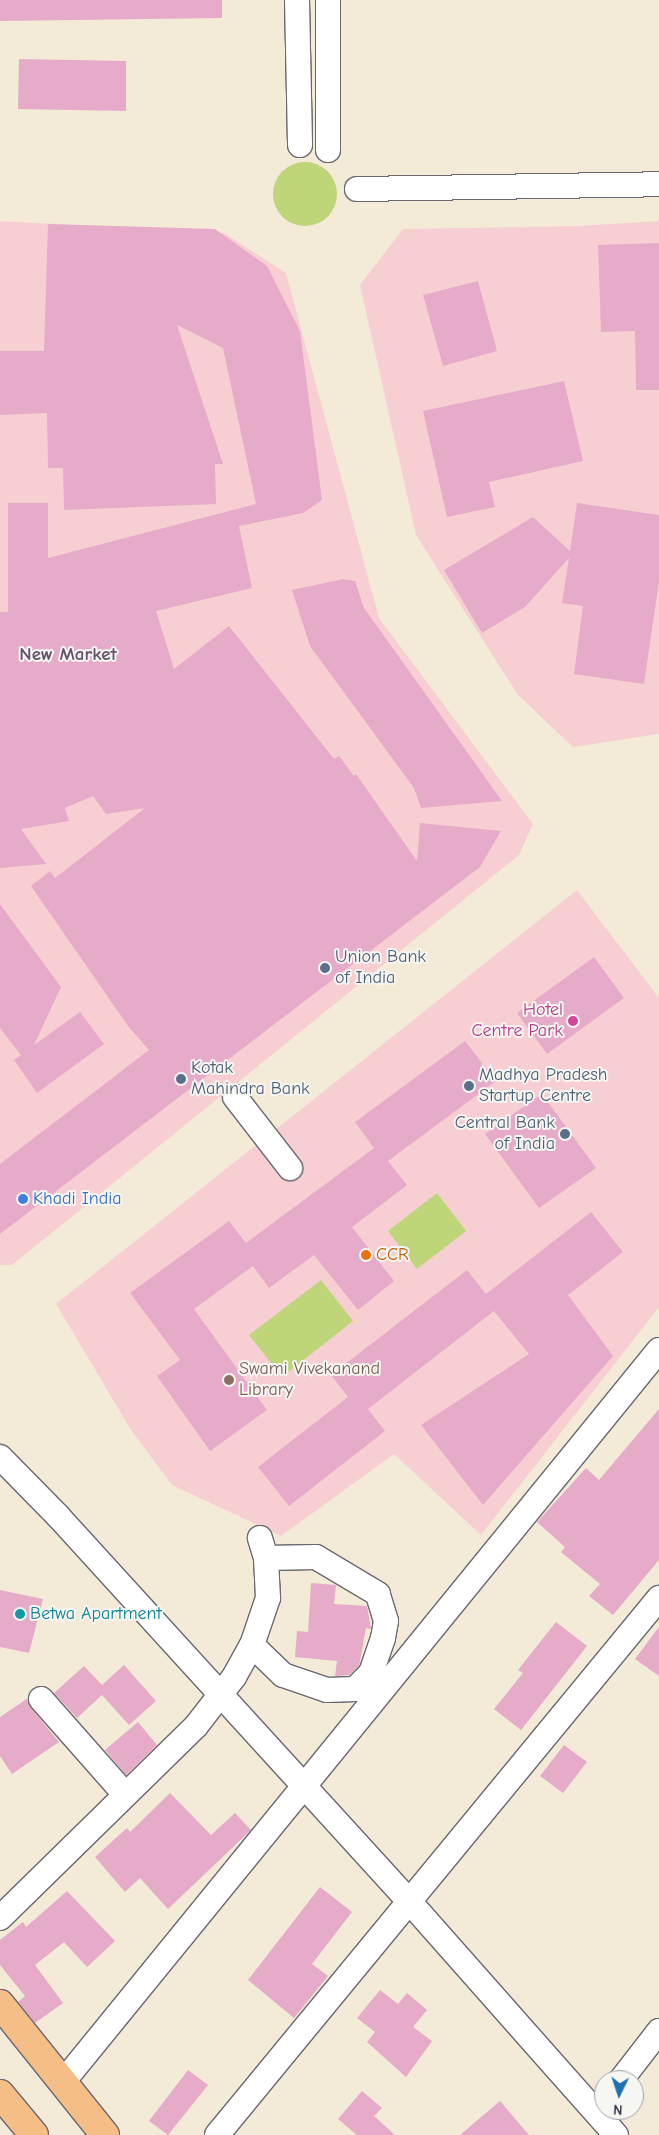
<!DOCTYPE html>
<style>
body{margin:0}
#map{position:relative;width:659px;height:2135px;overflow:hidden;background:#f3ead8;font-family:"Comic Neue",sans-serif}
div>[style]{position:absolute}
.built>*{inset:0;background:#f7cfd3}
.green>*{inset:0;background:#bfd579}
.round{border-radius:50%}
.building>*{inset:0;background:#e6abc8}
.roads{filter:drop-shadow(1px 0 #6b6872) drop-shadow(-1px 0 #6b6872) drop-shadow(0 1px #6b6872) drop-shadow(0 -1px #6b6872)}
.minor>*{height:24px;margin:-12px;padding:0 12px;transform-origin:12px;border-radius:12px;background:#fff}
.major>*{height:28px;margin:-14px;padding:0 14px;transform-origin:14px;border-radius:14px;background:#f6be87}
.dots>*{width:14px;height:14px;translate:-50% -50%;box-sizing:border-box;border:2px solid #f6f6f2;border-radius:50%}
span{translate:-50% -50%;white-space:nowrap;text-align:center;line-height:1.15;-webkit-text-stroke:4px #f6f6f2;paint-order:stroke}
.service-label{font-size:18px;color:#4e5e75}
.left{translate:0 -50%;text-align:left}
.right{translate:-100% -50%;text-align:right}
.hotel-label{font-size:18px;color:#b23c85}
.shop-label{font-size:18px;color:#366cbe}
.food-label{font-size:18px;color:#c56008}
.education-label{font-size:18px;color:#785e54}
.culture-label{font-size:18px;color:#0d838f}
.neighbourhood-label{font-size:19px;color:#67526c;font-weight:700}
.north{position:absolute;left:594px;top:2070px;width:50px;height:50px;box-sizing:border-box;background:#f6f6f2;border:1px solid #a1a1a9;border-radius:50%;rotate:184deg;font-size:14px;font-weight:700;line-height:20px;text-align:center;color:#22223b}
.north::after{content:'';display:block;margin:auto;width:18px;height:22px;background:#1f6fb2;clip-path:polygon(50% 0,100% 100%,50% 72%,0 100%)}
</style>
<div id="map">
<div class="built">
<div style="clip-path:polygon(0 221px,224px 233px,286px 273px,379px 618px,533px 824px,519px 855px,12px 1265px,0 1265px)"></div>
<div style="clip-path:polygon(659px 221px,659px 734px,573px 747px,518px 695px,416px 535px,360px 285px,403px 229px,576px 226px)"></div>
<div style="clip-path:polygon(577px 890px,659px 998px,659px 1307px,481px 1535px,394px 1454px,281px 1536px,172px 1485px,131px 1430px,56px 1304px)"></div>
</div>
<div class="green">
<div class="round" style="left:273px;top:162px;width:64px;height:64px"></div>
<div style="clip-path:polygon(437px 1193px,466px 1231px,417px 1269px,388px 1231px)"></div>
<div style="clip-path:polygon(321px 1280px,353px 1321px,282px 1377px,249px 1335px)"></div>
</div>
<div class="building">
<div style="clip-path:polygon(0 0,222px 0,222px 18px,0 21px)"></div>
<div style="clip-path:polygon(19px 59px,126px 61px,126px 111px,18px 109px)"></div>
<div style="clip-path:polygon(48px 224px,215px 229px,267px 266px,300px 331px,322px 500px,303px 513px,239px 526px,252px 588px,156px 611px,174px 669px,229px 626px,334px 759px,339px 756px,354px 776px,356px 774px,417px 861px,420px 823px,501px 831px,480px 867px,0 1234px,0 1164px,149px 1050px,128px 1026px,31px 886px,50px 871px,55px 878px,145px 808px,106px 814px,93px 796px,65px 808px,69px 821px,21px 829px,46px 864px,0 868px,0 612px,8px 612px,8px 503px,48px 503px,48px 558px,256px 504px,223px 348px,177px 325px,223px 464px,215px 464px,216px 504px,64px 510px,63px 468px,48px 468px,47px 413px,0 415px,0 351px,44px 351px)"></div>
<div style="clip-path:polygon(659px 243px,659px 390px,636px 390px,635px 331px,601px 332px,598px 245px)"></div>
<div style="clip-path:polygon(478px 281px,497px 351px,443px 366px,423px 295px)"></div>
<div style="clip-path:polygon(564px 381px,583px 461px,489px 482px,495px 507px,447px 517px,423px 411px)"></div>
<div style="clip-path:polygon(577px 503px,659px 515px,659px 581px,644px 684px,574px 674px,583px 606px,562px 603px,569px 558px,525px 607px,482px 633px,444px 570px,533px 517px,570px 551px)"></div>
<div style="clip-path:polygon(343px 579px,355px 581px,364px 608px,502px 801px,421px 808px,414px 788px,310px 646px,292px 590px)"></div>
<div style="clip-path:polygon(0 904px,61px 987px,34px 1045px,80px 1012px,104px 1044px,37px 1093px,14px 1060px,21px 1055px,0 1028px)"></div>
<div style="clip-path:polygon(594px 957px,624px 998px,547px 1054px,517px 1013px)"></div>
<div style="clip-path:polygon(465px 1041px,496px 1081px,388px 1161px,407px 1185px,352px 1227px,394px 1281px,358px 1310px,314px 1255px,269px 1288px,253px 1266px,194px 1309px,267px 1410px,210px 1451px,157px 1376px,180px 1360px,130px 1293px,229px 1221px,246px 1243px,374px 1148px,355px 1122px)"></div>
<div style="clip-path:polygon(542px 1094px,596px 1168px,539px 1208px,485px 1134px)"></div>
<div style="clip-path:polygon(591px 1212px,623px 1252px,568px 1295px,613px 1356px,483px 1505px,421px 1425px,529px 1354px,494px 1311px,368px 1409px,385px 1431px,289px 1506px,258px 1467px,348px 1397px,331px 1375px,467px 1270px,486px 1294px)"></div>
<div style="clip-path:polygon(659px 1409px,659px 1560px,613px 1615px,589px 1596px,600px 1584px,561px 1552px,565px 1547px,537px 1522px,586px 1468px,599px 1480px)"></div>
<div style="clip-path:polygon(311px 1583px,336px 1585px,334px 1604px,367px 1606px,371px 1629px,366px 1628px,359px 1666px,349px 1675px,335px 1676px,337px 1661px,295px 1657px,297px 1631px,308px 1632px)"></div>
<div style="clip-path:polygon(0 1590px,43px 1599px,29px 1653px,0 1647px)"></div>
<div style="clip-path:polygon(556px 1622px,587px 1646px,521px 1730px,494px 1709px,523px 1673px,518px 1670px)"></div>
<div style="clip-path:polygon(659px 1627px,659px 1676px,635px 1659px)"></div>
<div style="clip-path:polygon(124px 1665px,156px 1701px,129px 1725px,102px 1695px,77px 1718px,54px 1693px,84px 1666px,102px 1685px)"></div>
<div style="clip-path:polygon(28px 1698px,31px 1708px,59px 1742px,12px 1774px,0 1756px,0 1717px)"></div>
<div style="clip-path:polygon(138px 1722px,157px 1745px,126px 1775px,105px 1750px)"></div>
<div style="clip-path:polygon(564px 1745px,587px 1762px,563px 1793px,540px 1776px)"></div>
<div style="clip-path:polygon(170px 1793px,211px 1835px,235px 1813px,251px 1830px,168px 1909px,140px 1878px,125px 1892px,95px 1857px,127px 1828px,130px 1832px)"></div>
<div style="clip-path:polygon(320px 1887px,352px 1912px,312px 1964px,328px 1976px,294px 2018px,248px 1980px)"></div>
<div style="clip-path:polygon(67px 1891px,115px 1941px,87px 1967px,64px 1942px,35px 1965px,63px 2003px,35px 2023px,18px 2002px,25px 1996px,0 1965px,0 1940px,23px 1922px,26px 1927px)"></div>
<div style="clip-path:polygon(380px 1990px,398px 2004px,407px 1993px,427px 2010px,413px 2027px,432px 2041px,406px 2077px,367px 2042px,375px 2032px,357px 2018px)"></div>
<div style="clip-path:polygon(188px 2070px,208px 2085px,168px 2135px,149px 2121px)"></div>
<div style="clip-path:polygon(362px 2091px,382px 2108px,374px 2116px,395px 2135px,357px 2135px,338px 2119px)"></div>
<div style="clip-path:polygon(500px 2101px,529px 2135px,460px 2135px)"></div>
</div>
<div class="roads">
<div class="minor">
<div style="left:297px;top:0;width:145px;rotate:88.8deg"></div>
<div style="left:328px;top:0;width:150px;rotate:90deg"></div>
<div style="left:357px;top:189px;width:302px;rotate:-0.9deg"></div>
<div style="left:235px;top:1097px;width:90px;rotate:52.2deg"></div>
<div style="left:0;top:1457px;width:83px;rotate:45.5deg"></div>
<div style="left:58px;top:1516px;width:520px;rotate:47.65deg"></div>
<div style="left:408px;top:1900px;width:314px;rotate:48.5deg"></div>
<div style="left:252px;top:1645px;width:43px;rotate:44.1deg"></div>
<div style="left:283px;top:1675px;width:46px;rotate:18.8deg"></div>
<div style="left:327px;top:1690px;width:28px;rotate:-2deg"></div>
<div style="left:355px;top:1689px;width:23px;rotate:-45deg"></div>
<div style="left:371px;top:1673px;width:37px;rotate:-71deg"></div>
<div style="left:383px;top:1638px;width:17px;rotate:-80deg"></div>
<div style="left:386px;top:1621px;width:28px;rotate:-107deg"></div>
<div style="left:378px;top:1594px;width:72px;rotate:-149.2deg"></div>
<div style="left:316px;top:1557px;width:50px;rotate:178.9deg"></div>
<div style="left:41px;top:1699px;width:125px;rotate:48.6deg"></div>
<div style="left:0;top:1918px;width:274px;rotate:-44.4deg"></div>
<div style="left:196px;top:1726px;width:62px;rotate:-52.2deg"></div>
<div style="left:234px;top:1677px;width:37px;rotate:-61deg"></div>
<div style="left:252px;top:1645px;width:50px;rotate:-71.2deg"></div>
<div style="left:268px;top:1598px;width:40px;rotate:-92.9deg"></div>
<div style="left:266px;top:1558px;width:21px;rotate:-107deg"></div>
<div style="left:621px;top:2080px;width:62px;rotate:-52.2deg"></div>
<div style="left:63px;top:2082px;width:944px;rotate:-50.85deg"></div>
<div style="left:217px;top:2135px;width:696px;rotate:-50.54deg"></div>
</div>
<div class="major">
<div style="left:0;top:2004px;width:168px;rotate:51.3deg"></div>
<div style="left:0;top:2094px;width:53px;rotate:50.3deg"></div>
</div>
</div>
<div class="dots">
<div style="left:325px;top:968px;background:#5c6f8a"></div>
<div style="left:573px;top:1021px;background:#d1479c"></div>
<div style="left:181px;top:1079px;background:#5c6f8a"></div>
<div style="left:469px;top:1086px;background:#5c6f8a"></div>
<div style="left:565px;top:1134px;background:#5c6f8a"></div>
<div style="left:23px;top:1199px;background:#3f7fe0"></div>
<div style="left:366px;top:1255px;background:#e8710a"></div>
<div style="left:229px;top:1380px;background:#8d6e63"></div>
<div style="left:20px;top:1614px;background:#0f9aa8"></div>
</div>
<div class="service-label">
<span class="left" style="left:335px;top:968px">Union Bank<br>of India</span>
<span class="left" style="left:191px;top:1079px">Kotak<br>Mahindra Bank</span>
<span class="left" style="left:479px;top:1086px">Madhya Pradesh<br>Startup Centre</span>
<span class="right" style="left:555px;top:1134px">Central Bank<br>of India</span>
</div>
<div class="hotel-label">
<span class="right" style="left:563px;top:1021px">Hotel<br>Centre Park</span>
</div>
<div class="shop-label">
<span class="left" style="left:33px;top:1199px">Khadi India</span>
</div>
<div class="food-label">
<span class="left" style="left:376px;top:1255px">CCR</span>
</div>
<div class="education-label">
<span class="left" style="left:239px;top:1380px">Swami Vivekanand<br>Library</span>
</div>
<div class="culture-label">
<span class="left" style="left:30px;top:1614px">Betwa Apartment</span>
</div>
<div class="neighbourhood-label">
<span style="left:68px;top:655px">New Market</span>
</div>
<div class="north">N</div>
</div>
